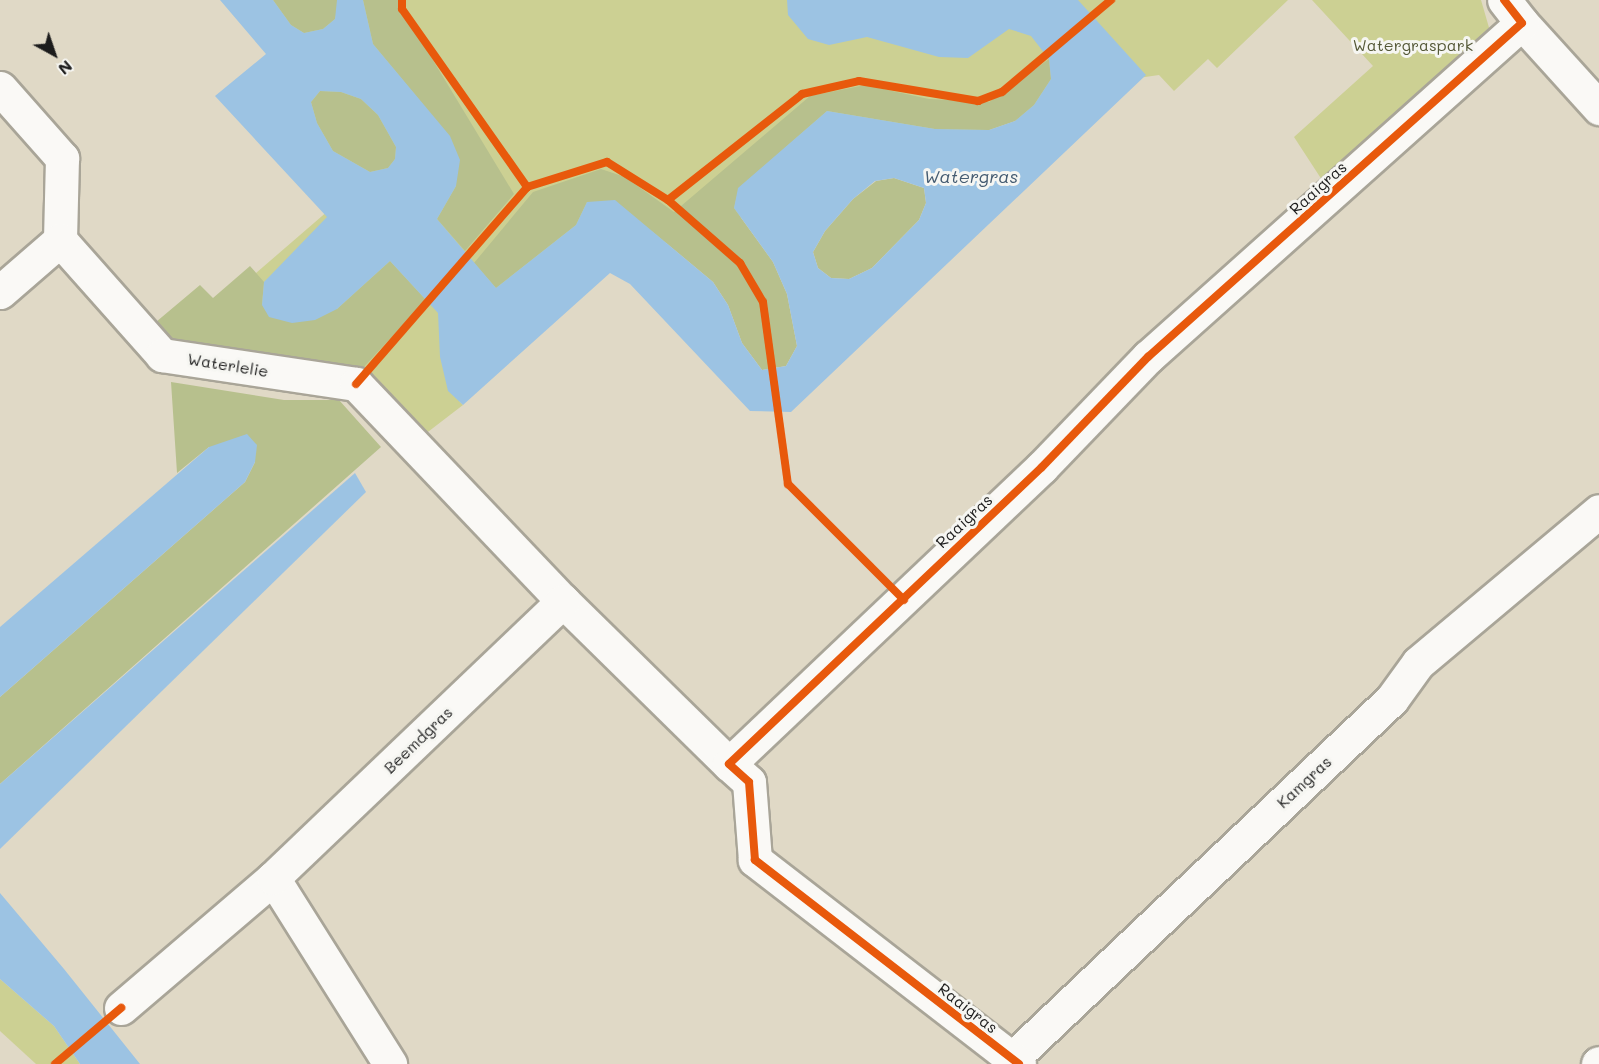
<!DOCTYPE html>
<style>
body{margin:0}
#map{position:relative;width:1599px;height:1064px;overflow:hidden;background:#e0d9c6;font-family:Mali,sans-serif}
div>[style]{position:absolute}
.green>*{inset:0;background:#ccd093}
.forest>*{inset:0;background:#b7c08d}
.water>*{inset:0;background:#9cc3e3}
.roads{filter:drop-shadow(2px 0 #a9a598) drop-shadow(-2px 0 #a9a598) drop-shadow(0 2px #a9a598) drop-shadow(0 -2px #a9a598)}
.minor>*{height:33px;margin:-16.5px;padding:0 16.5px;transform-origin:16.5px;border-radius:16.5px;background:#faf9f6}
.cycleway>*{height:8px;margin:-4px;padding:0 4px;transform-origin:4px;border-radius:4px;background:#e8590c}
span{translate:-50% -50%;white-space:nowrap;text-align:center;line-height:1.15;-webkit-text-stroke:6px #f6f6f2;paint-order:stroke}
.park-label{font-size:16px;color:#545837}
.street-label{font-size:16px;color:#1c1c1c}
.water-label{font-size:18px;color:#445b71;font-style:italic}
.north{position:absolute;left:24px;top:24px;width:60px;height:60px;-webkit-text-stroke:4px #f6f6f2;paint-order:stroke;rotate:140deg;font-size:16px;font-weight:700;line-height:24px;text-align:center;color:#1c1c1c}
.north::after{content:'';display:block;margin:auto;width:21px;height:27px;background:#1c1c1c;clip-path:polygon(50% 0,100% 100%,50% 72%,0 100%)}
</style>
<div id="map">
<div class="green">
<div style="clip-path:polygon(228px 0,1288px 0,1217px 68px,1208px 59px,1174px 91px,1159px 75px,1138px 78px,615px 261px,459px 401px,463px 405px,407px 448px,241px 286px,329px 210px,273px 53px)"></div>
<div style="clip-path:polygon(1312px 0,1481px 0,1490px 31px,1322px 180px,1294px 137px,1373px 66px)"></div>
<div style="clip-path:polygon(0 979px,54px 1026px,80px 1064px,36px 1064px,0 1031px)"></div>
</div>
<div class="forest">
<div style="clip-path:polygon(273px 0,337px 0,338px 7px,335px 19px,323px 29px,304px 33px,291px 25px)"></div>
<div style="clip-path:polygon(363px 0,405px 0,405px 14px,514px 194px,465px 251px,437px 219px,456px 186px,449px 136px,373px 44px)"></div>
<div style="clip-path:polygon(1049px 59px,1051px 79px,1034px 105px,1015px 121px,989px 130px,935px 129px,827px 111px,739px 188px,734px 208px,773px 262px,787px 294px,797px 346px,786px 366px,762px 370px,742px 343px,728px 305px,713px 282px,653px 232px,587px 202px,576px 225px,496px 288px,474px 263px,533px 192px,601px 169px,625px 177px,674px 212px,810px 96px,865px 85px,929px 99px,989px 102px)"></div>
<div style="clip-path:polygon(320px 91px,341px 92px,361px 99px,378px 115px,396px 147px,395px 159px,388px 168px,370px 172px,333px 151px,317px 123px,311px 102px)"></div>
<div style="clip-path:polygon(894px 178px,924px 188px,926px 203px,919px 220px,872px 268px,849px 279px,831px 278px,818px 268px,813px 252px,825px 231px,853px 199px,876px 181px)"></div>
<div style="clip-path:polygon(390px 261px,426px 300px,361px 370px,173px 344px,156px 322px,200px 285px,213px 298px,250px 266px,264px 282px,262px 305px,337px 309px)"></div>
<div style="clip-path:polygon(171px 382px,284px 400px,339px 400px,381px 447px,0 784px,0 697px,245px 482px,255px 462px,209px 447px,177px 473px)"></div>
</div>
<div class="water">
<div style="clip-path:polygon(evenodd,220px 0,273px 0,291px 25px,304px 33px,323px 29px,335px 19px,337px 0,363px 0,373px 44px,450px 136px,460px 160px,456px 186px,437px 219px,496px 288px,576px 225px,587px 202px,615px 200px,713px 282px,728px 305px,742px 343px,762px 370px,786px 366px,797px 346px,787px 294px,773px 262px,734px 208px,738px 188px,827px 111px,935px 129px,989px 130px,1015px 121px,1034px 105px,1051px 79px,1049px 59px,1031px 36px,1009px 29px,968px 58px,939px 57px,867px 37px,829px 45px,808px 39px,788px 15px,787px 0,1078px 0,1146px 75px,791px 412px,750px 411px,630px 284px,610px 273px,463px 405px,448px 391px,440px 357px,438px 313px,390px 261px,337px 309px,315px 320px,292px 323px,269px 317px,262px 305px,264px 282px,327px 217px,215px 96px,266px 54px,220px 0,320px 91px,341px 92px,361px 99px,378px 115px,396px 147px,395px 159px,388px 168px,370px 172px,333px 151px,317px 123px,311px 102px,320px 91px,220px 0,894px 178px,924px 188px,926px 203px,919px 220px,872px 268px,849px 279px,831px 278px,818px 268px,813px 252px,825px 231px,853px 199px,875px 181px,894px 178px)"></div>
<div style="clip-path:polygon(247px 434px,257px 445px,255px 462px,245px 482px,0 697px,0 627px,209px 447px)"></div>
<div style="clip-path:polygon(355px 473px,366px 492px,0 849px,0 784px)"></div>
<div style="clip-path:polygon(0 893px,64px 969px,140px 1064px,80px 1064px,54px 1026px,0 979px)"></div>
</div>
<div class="roads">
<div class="minor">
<div style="left:1522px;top:23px;width:115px;rotate:47.8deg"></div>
<div style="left:0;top:88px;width:94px;rotate:48.5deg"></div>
<div style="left:62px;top:158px;width:82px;rotate:91.4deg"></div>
<div style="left:60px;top:240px;width:154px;rotate:48.4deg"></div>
<div style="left:162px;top:355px;width:196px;rotate:8.5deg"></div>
<div style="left:356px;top:384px;width:300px;rotate:46.4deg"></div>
<div style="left:563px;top:601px;width:233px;rotate:44.5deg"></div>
<div style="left:0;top:292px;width:79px;rotate:-40.9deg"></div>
<div style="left:273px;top:878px;width:220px;rotate:57.8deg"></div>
<div style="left:121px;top:1008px;width:200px;rotate:-40.5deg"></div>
<div style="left:273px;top:878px;width:401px;rotate:-43.7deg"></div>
<div style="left:1012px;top:1059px;width:523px;rotate:-43.45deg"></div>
<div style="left:1392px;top:699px;width:44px;rotate:-54.2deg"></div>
<div style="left:1418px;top:663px;width:236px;rotate:-40deg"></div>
<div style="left:1019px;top:1064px;width:334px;rotate:-142.3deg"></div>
<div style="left:755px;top:860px;width:78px;rotate:-94.4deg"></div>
<div style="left:749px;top:782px;width:27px;rotate:-138deg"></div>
<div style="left:729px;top:764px;width:431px;rotate:-43.5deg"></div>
<div style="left:1042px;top:467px;width:153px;rotate:-46.1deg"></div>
<div style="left:1148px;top:357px;width:501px;rotate:-41.77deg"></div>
<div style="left:1522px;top:23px;width:29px;rotate:-128deg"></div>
<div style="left:1598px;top:1064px;width:1px;rotate:-45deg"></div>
</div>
</div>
<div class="cycleway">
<div style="left:402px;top:0;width:9px;rotate:90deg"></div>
<div style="left:402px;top:9px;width:218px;rotate:54.9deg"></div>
<div style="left:668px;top:200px;width:96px;rotate:41.2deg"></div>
<div style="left:740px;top:263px;width:45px;rotate:59.5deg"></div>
<div style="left:763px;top:302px;width:184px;rotate:82.2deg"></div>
<div style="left:788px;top:484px;width:164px;rotate:45deg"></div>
<div style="left:356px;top:384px;width:261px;rotate:-49deg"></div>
<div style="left:527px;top:187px;width:84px;rotate:-17.4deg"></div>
<div style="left:607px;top:162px;width:72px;rotate:31.9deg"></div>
<div style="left:668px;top:200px;width:171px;rotate:-38.3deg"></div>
<div style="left:802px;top:94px;width:58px;rotate:-12.8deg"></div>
<div style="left:859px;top:81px;width:121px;rotate:9.5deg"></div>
<div style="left:978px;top:101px;width:26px;rotate:-21deg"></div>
<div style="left:1002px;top:92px;width:143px;rotate:-40.2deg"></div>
<div style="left:55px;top:1064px;width:87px;rotate:-40.3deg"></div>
<div style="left:1019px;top:1064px;width:334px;rotate:-142.3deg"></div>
<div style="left:755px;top:860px;width:78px;rotate:-94.4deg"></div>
<div style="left:749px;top:782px;width:27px;rotate:-138deg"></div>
<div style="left:729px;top:764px;width:431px;rotate:-43.5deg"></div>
<div style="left:1042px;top:467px;width:153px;rotate:-46.1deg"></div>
<div style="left:1148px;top:357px;width:501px;rotate:-41.77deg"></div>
<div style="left:1522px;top:23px;width:29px;rotate:-128deg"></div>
</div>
<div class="park-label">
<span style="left:1413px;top:45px">Watergraspark</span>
</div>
<div class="street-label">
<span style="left:1318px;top:188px;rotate:-42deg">Raaigras</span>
<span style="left:228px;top:365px;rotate:9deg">Waterlelie</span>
<span style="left:964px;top:521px;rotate:-43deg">Raaigras</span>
<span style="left:418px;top:740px;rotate:-44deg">Beemdgras</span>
<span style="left:1304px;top:782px;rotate:-43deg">Kamgras</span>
<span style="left:968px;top:1008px;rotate:38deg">Raaigras</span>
</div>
<div class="water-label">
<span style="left:971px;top:176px">Watergras</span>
</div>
<div class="north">N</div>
</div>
